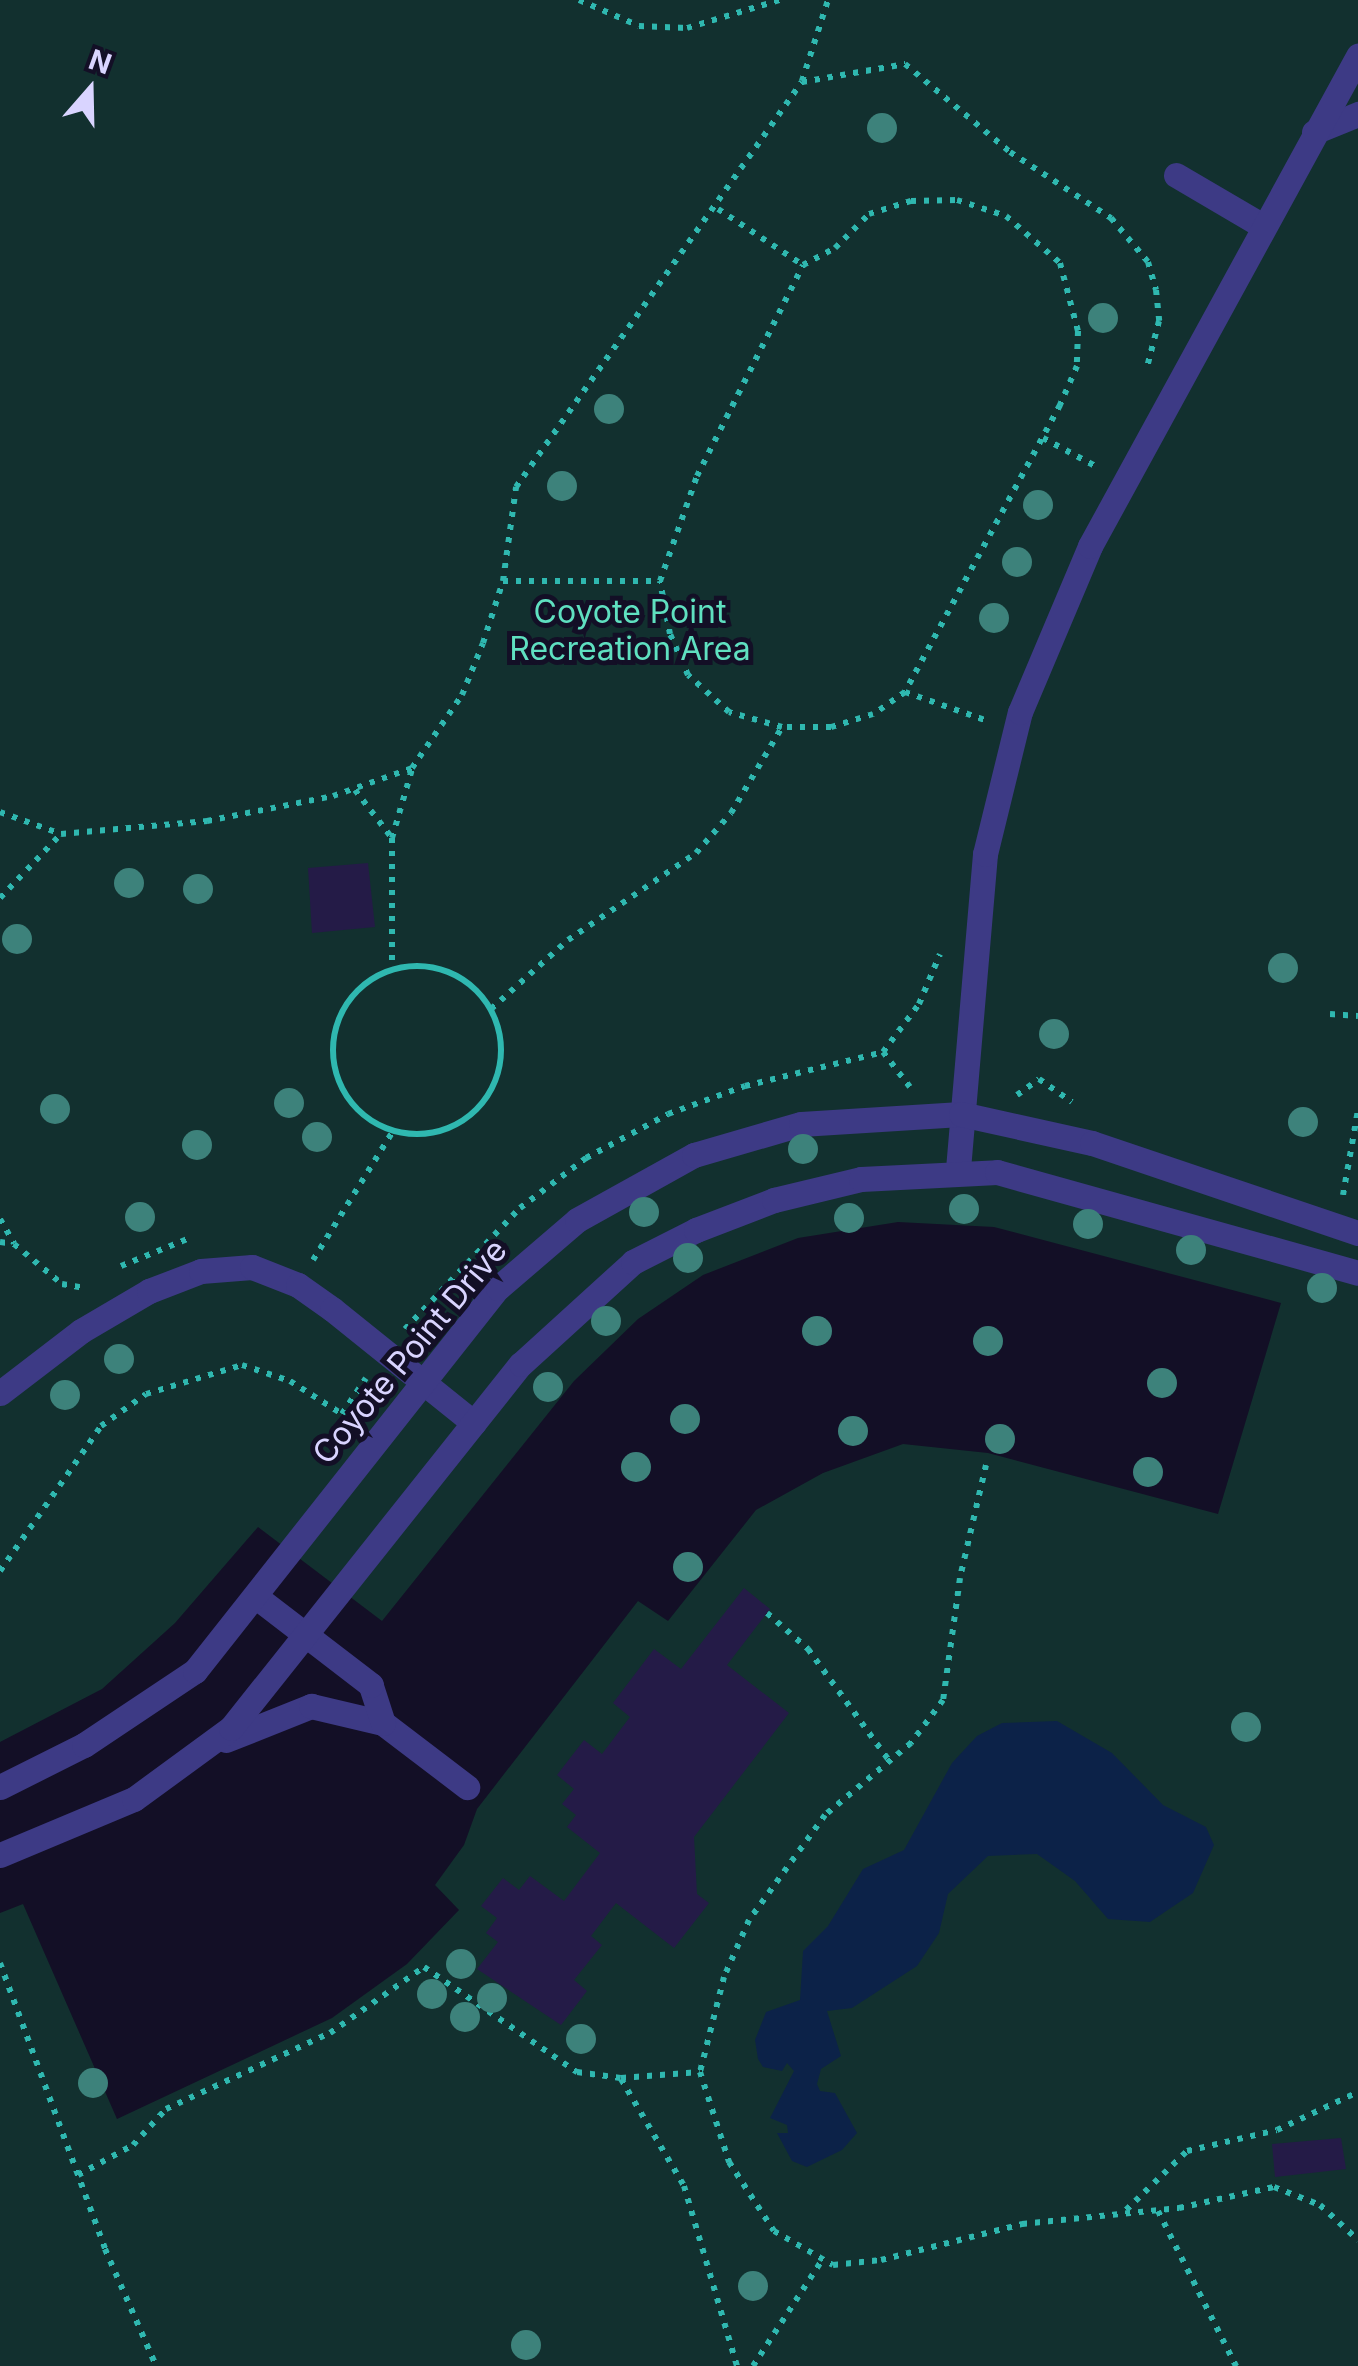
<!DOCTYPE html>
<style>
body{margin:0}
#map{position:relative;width:1358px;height:2366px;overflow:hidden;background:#130f26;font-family:Inter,sans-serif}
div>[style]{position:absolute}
.green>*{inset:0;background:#12302f}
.water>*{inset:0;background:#0c2248}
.building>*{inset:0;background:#241b47}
.path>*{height:6px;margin-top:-3px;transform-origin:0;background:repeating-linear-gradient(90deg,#2fb8b0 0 5px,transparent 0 13px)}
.path>.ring{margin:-3px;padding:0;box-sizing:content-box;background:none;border:6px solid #2fb8b0;border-radius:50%}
.minor>*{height:25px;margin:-12.5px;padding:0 12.5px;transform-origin:12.5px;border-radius:12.5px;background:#3d3a85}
.trees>*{width:30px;height:30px;margin:-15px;border-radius:50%;background:#3d827b}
span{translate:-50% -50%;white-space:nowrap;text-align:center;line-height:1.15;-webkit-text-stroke:10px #130f26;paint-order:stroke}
.park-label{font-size:32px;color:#5fe0c0}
.street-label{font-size:32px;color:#d9d4ff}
.north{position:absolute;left:40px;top:40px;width:100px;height:100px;-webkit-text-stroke:8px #130f26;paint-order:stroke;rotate:20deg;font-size:28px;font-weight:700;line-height:40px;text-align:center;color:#d9d4ff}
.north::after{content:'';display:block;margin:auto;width:35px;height:45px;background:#d9d4ff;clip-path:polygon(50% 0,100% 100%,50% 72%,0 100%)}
</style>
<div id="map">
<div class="green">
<div style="clip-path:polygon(0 0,1358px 0,1358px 2366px,0 2366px,0 1913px,23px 1904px,117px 2119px,332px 2018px,407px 1964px,459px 1910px,435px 1885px,464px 1845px,477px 1809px,638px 1601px,668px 1621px,756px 1510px,823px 1473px,903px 1444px,988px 1453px,1218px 1514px,1281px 1303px,994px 1227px,898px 1222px,798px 1238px,703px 1275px,638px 1319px,574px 1381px,382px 1621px,258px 1527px,175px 1623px,102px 1689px,0 1742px)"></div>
</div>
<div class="water">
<div style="clip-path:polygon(1057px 1721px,1112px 1753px,1163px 1805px,1206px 1827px,1214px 1845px,1193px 1893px,1150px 1922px,1108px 1919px,1075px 1881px,1037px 1854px,988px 1856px,948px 1894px,939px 1933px,917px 1966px,852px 2008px,827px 2011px,841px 2056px,821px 2069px,817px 2084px,820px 2091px,835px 2093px,857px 2133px,842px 2150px,807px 2167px,792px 2161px,777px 2133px,788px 2133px,787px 2125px,770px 2118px,794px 2071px,787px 2063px,782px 2071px,763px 2067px,758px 2059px,755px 2040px,766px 2012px,800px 2000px,803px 1951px,828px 1926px,863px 1869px,904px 1850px,952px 1763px,977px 1736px,1002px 1723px)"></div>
</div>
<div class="building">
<div style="clip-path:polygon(368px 863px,375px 927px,312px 933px,308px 868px)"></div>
<div style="clip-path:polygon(744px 1588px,770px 1609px,727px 1665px,789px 1713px,694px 1837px,697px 1894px,709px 1903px,674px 1948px,616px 1903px,591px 1936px,602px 1945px,574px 1980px,587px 1991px,561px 2025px,477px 1969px,498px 1942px,486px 1933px,497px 1918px,481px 1906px,503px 1878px,519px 1890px,530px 1876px,564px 1901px,600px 1853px,567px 1827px,576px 1815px,562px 1804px,574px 1789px,557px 1775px,584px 1740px,602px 1754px,630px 1717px,613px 1703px,654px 1649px,681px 1669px)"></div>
<div style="clip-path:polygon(1341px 2138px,1346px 2169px,1275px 2177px,1272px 2144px)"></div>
</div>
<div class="path">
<div style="left:579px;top:0;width:65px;rotate:23.4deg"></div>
<div style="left:639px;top:26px;width:48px;rotate:2.4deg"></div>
<div style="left:687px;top:28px;width:97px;rotate:-16.8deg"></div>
<div style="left:802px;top:81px;width:85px;rotate:-72.2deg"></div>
<div style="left:957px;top:200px;width:52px;rotate:18.1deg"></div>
<div style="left:1006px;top:216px;width:72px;rotate:41deg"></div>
<div style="left:1060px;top:263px;width:70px;rotate:75.2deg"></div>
<div style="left:1078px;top:331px;width:35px;rotate:92deg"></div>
<div style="left:1077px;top:366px;width:43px;rotate:113.6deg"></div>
<div style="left:1060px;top:405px;width:326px;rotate:118.4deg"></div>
<div style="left:905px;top:692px;width:39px;rotate:145deg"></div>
<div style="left:873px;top:714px;width:44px;rotate:162.8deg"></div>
<div style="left:831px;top:727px;width:49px;rotate:180deg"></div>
<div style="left:782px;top:727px;width:55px;rotate:-164.2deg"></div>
<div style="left:729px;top:712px;width:55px;rotate:-137.9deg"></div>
<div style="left:688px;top:675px;width:45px;rotate:-113.7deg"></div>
<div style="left:670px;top:634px;width:54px;rotate:-100.7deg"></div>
<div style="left:660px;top:581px;width:111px;rotate:-70.6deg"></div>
<div style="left:697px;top:476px;width:236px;rotate:-63.3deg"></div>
<div style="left:803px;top:265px;width:36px;rotate:-28deg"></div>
<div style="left:835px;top:248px;width:48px;rotate:-45deg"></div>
<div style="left:869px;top:214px;width:44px;rotate:-17.2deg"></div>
<div style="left:911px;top:201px;width:46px;rotate:-1.2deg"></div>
<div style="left:718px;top:209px;width:102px;rotate:33.4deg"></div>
<div style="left:1043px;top:438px;width:64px;rotate:28.2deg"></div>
<div style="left:503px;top:581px;width:157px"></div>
<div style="left:905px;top:692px;width:85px;rotate:19.3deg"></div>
<div style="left:355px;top:790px;width:61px;rotate:52.4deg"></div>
<div style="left:392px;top:838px;width:131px;rotate:90deg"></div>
<div style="left:0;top:812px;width:65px;rotate:19.8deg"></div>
<div style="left:61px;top:834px;width:147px;rotate:-5.1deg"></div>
<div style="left:207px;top:821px;width:128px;rotate:-11.2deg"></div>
<div style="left:333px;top:796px;width:84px;rotate:-19.5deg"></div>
<div style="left:412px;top:768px;width:88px;rotate:-55.6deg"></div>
<div style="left:462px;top:695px;width:56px;rotate:-68deg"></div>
<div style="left:483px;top:643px;width:65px;rotate:-72.1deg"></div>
<div style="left:503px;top:581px;width:95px;rotate:-82.1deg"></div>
<div style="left:516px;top:487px;width:496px;rotate:-54.8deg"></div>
<div style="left:802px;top:82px;width:105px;rotate:-9.9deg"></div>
<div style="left:905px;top:64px;width:137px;rotate:40deg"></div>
<div style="left:1010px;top:152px;width:121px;rotate:33.2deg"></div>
<div style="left:1111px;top:218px;width:57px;rotate:49.9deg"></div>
<div style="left:1148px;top:262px;width:29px;rotate:74deg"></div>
<div style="left:1156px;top:290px;width:31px;rotate:84deg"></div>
<div style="left:1159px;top:321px;width:48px;rotate:104.6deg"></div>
<div style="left:392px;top:838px;width:72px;rotate:-73.8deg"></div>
<div style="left:0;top:898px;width:88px;rotate:-46.4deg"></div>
<div class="ring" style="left:333px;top:966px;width:162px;height:162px"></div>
<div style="left:491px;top:1009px;width:103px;rotate:-41.9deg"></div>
<div style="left:568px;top:940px;width:155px;rotate:-34.2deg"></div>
<div style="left:696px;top:853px;width:53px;rotate:-48.8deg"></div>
<div style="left:731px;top:813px;width:100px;rotate:-59.3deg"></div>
<div style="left:1330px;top:1014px;width:28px;rotate:4deg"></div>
<div style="left:883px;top:1052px;width:60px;rotate:-53.1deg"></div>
<div style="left:919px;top:1004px;width:54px;rotate:-67.2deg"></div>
<div style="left:1017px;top:1095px;width:27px;rotate:-36deg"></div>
<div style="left:1039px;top:1079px;width:40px;rotate:34.9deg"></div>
<div style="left:1343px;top:1195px;width:86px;rotate:-80deg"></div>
<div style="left:0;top:1219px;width:28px;rotate:60deg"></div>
<div style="left:0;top:1242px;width:14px;rotate:8deg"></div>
<div style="left:14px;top:1244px;width:62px;rotate:39.8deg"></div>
<div style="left:62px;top:1284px;width:23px;rotate:10deg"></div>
<div style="left:313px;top:1260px;width:152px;rotate:-58.2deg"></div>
<div style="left:121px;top:1266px;width:71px;rotate:-22.2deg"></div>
<div style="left:405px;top:1329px;width:167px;rotate:-46.5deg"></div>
<div style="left:520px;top:1208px;width:83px;rotate:-37.1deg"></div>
<div style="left:586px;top:1158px;width:93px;rotate:-28.2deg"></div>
<div style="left:668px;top:1114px;width:82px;rotate:-20deg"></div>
<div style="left:745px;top:1086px;width:142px;rotate:-13.8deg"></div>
<div style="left:883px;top:1052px;width:44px;rotate:52.4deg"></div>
<div style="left:986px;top:1465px;width:116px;rotate:103deg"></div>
<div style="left:960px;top:1578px;width:123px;rotate:97.9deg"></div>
<div style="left:943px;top:1700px;width:54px;rotate:126.7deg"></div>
<div style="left:911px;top:1743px;width:112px;rotate:140.1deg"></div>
<div style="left:825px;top:1815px;width:130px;rotate:125.9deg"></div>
<div style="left:749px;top:1920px;width:62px;rotate:113.7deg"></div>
<div style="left:724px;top:1977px;width:98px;rotate:104.2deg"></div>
<div style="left:700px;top:2072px;width:95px;rotate:72.1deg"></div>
<div style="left:729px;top:2162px;width:82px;rotate:56.9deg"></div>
<div style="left:774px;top:2231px;width:68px;rotate:30deg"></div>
<div style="left:833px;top:2265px;width:48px;rotate:-5.9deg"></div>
<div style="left:881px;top:2260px;width:146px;rotate:-14.3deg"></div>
<div style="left:1022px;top:2224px;width:158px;rotate:-5.8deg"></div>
<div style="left:1179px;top:2208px;width:97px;rotate:-12.5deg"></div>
<div style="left:1274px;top:2187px;width:49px;rotate:21.4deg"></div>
<div style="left:1320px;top:2205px;width:52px;rotate:42.6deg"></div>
<div style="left:0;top:1571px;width:177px;rotate:-55.1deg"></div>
<div style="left:101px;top:1426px;width:55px;rotate:-35.4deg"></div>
<div style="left:146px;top:1394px;width:100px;rotate:-16.8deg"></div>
<div style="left:242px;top:1365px;width:51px;rotate:18.4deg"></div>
<div style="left:290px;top:1381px;width:62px;rotate:32.4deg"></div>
<div style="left:342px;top:1414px;width:43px;rotate:-56.3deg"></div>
<div style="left:767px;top:1613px;width:55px;rotate:41.3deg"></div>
<div style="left:808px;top:1649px;width:136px;rotate:54deg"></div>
<div style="left:0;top:1963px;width:305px;rotate:69.8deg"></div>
<div style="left:105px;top:2249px;width:128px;rotate:66.4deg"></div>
<div style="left:621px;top:2079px;width:124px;rotate:59.5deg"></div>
<div style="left:684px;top:2186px;width:188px;rotate:73.6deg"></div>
<div style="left:78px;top:2175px;width:63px;rotate:-28.6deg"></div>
<div style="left:133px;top:2145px;width:49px;rotate:-47.5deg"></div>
<div style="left:166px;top:2109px;width:181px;rotate:-24.9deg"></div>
<div style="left:330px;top:2033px;width:115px;rotate:-35.1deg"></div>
<div style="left:424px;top:1967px;width:186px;rotate:34.5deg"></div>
<div style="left:577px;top:2072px;width:44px;rotate:7.8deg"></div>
<div style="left:621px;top:2078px;width:79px;rotate:-4.3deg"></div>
<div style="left:1126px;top:2210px;width:85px;rotate:-44deg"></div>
<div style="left:1187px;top:2151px;width:92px;rotate:-13.1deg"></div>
<div style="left:1277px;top:2130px;width:89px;rotate:-25.1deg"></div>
<div style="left:1158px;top:2211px;width:174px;rotate:63.3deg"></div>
<div style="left:753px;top:2366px;width:126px;rotate:-56.9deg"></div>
</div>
<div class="minor">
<div style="left:1314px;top:132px;width:48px;rotate:-22.2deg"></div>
<div style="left:1176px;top:175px;width:101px;rotate:30.4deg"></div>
<div style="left:958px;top:1169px;width:316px;rotate:-85.1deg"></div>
<div style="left:985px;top:854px;width:146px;rotate:-76.2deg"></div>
<div style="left:1020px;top:712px;width:180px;rotate:-67.1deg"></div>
<div style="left:1090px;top:546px;width:559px;rotate:-61.32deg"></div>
<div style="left:0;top:1393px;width:102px;rotate:-37.4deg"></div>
<div style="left:81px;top:1331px;width:79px;rotate:-30.5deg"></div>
<div style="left:149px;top:1291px;width:56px;rotate:-21deg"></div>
<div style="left:201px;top:1271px;width:51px;rotate:-4.5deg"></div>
<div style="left:252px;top:1267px;width:49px;rotate:21.4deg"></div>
<div style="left:298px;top:1285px;width:42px;rotate:35.2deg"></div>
<div style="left:332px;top:1309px;width:182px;rotate:38.8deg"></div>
<div style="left:383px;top:1723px;width:106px;rotate:37.3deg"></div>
<div style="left:226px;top:1740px;width:92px;rotate:-21.8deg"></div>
<div style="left:311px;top:1706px;width:74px;rotate:13.3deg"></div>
<div style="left:383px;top:1723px;width:40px;rotate:-108deg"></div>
<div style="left:371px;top:1685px;width:146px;rotate:-142.5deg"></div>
<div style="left:0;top:1787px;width:94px;rotate:-26.6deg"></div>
<div style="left:84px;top:1745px;width:133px;rotate:-33.7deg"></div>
<div style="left:195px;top:1671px;width:488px;rotate:-51.7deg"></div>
<div style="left:498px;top:1288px;width:104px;rotate:-40.7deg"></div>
<div style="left:577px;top:1220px;width:134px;rotate:-29.1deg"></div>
<div style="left:694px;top:1155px;width:111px;rotate:-16.2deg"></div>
<div style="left:801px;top:1124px;width:160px;rotate:-3.6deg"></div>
<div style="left:961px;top:1114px;width:134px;rotate:12.5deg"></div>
<div style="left:1092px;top:1143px;width:281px;rotate:18.7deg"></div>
<div style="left:0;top:1855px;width:145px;rotate:-22.7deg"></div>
<div style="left:134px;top:1799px;width:120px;rotate:-36.2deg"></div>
<div style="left:231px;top:1728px;width:465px;rotate:-51.5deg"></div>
<div style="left:521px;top:1364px;width:151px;rotate:-42.3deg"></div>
<div style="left:633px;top:1262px;width:71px;rotate:-26.9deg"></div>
<div style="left:696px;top:1230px;width:84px;rotate:-21deg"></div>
<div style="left:774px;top:1200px;width:89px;rotate:-13.6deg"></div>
<div style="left:861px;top:1179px;width:136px;rotate:-2.9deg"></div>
<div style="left:997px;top:1172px;width:375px;rotate:15.6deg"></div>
</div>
<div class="trees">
<div style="left:882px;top:128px"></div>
<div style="left:1103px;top:318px"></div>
<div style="left:609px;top:409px"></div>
<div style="left:562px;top:486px"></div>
<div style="left:1038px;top:505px"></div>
<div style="left:1017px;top:562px"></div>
<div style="left:994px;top:618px"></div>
<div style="left:129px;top:883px"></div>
<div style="left:198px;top:889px"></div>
<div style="left:17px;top:939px"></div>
<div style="left:1283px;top:968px"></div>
<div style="left:1054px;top:1034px"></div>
<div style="left:289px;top:1103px"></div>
<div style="left:55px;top:1109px"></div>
<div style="left:1303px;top:1122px"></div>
<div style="left:317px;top:1137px"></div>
<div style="left:197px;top:1145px"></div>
<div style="left:803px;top:1149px"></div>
<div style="left:964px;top:1209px"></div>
<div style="left:644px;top:1212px"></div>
<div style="left:140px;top:1217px"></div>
<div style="left:849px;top:1218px"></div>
<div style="left:1088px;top:1224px"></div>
<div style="left:1191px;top:1250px"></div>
<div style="left:688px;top:1258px"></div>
<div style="left:1322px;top:1288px"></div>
<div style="left:606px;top:1321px"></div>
<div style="left:817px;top:1331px"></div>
<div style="left:988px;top:1341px"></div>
<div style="left:119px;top:1359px"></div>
<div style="left:1162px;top:1383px"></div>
<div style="left:548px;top:1387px"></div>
<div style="left:65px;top:1395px"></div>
<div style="left:685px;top:1419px"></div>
<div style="left:853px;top:1431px"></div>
<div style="left:1000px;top:1439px"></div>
<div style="left:636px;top:1467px"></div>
<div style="left:1148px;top:1472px"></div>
<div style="left:688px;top:1567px"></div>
<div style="left:1246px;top:1727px"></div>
<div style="left:461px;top:1964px"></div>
<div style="left:432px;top:1994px"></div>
<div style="left:492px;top:1998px"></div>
<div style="left:465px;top:2017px"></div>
<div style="left:581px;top:2039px"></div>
<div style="left:93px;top:2083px"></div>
<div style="left:753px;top:2286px"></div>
<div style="left:526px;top:2345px"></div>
</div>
<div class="park-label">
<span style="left:630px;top:631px">Coyote Point<br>Recreation Area</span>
</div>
<div class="street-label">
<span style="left:410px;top:1352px;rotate:-50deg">Coyote Point Drive</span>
</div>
<div class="north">N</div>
</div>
